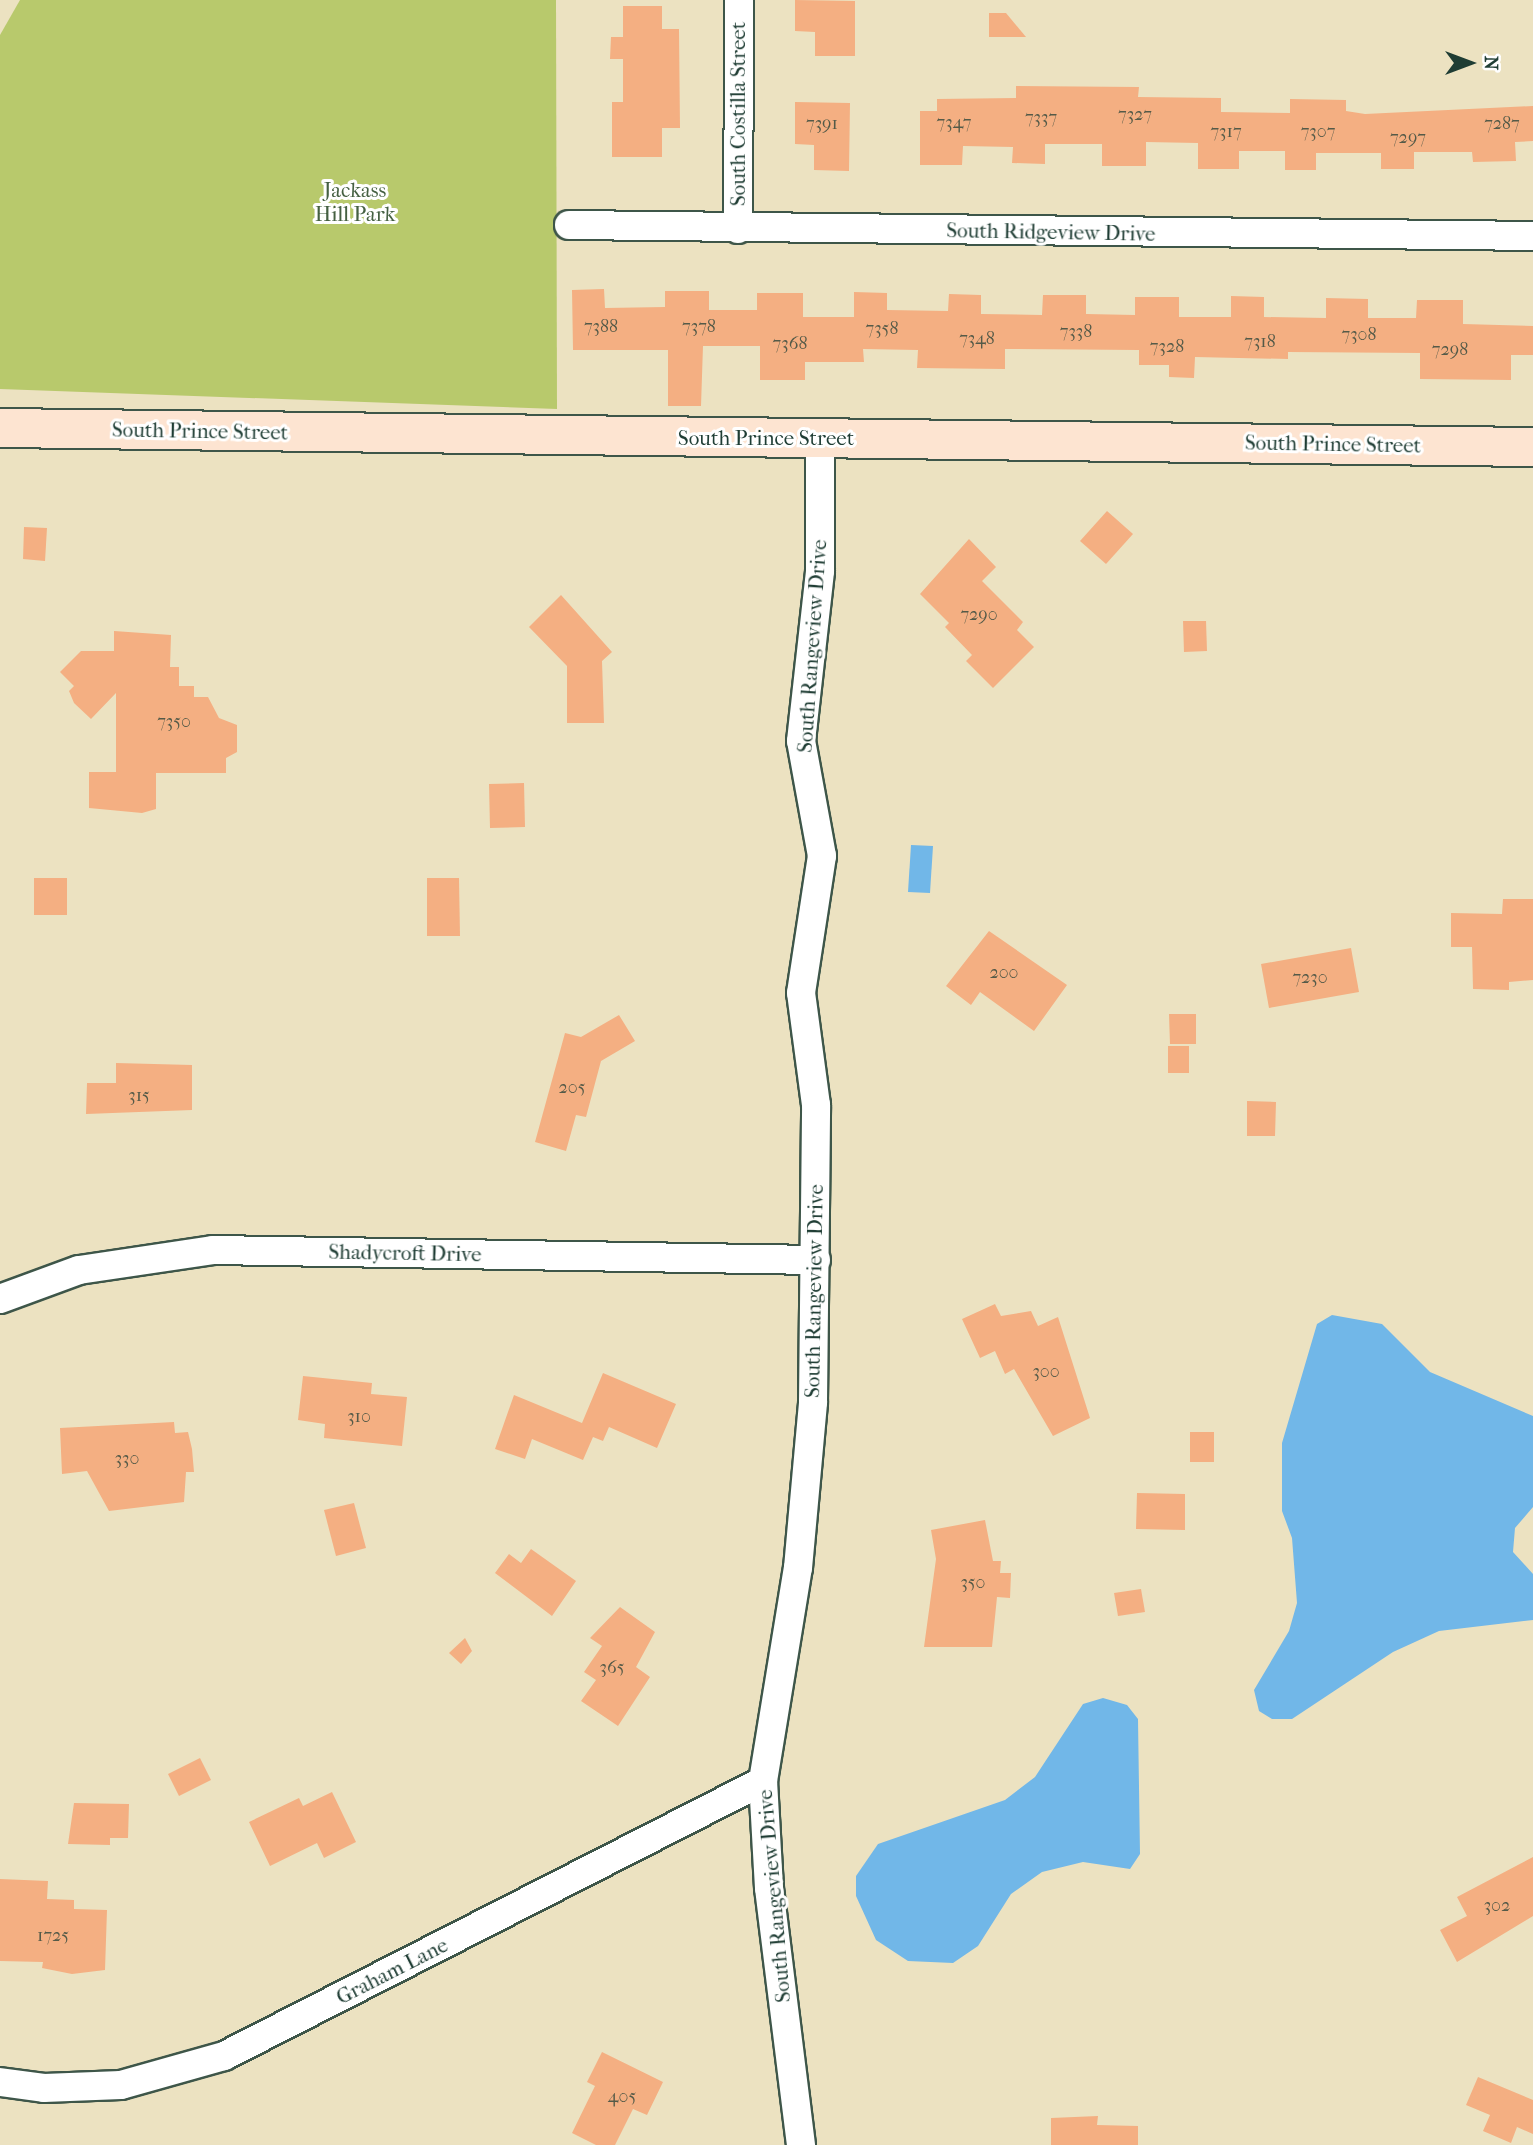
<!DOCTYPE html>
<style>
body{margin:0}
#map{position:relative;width:1533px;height:2145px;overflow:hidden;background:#ece2c1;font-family:"IM FELL French Canon",serif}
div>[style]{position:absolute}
.green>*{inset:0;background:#b8c96c}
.water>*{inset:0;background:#71b7e8}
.building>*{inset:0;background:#f4af82}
.roads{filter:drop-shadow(2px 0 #3e5649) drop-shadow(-2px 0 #3e5649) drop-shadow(0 2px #3e5649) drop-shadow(0 -2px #3e5649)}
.street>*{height:28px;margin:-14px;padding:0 14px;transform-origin:14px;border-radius:14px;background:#fff}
.secondary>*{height:38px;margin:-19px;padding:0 19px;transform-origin:19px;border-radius:19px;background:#fde4d1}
span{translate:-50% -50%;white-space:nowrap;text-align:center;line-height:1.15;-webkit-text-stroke:6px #fff;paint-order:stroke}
.number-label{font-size:18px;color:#545a48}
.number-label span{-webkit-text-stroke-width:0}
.street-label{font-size:21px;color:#1f3d34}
.park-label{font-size:21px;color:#456042}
.north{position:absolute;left:1435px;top:28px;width:70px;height:70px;-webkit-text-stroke:5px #fff;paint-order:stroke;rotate:90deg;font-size:19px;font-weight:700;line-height:28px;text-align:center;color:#1f3d34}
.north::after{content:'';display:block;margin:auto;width:24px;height:32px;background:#1f3d34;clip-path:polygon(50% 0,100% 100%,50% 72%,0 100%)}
</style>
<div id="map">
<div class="green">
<div style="clip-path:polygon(20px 0,556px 0,557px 409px,0 389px,0 35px)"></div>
</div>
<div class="water">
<div style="clip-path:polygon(911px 845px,933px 846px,930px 893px,908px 892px)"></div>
<div style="clip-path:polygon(1332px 1315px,1382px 1324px,1430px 1372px,1533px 1416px,1533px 1507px,1515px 1528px,1513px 1552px,1533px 1574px,1533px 1620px,1439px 1631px,1393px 1652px,1292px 1719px,1272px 1719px,1259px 1711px,1254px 1690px,1289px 1631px,1297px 1603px,1292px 1538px,1282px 1511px,1282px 1443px,1317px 1324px)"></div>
<div style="clip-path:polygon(1103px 1698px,1127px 1705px,1138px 1719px,1140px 1854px,1130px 1869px,1083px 1862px,1042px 1872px,1011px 1894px,978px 1946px,953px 1963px,908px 1961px,876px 1940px,856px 1896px,856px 1876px,878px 1844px,1005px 1800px,1035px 1777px,1083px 1704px)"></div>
</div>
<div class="building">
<div style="clip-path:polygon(795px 0,855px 1px,855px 56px,815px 56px,815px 32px,795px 31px)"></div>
<div style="clip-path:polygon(623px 6px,662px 6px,662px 29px,679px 29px,680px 128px,662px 128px,662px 157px,612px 157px,612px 102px,623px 102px,623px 59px,610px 59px,611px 37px,623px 37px)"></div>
<div style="clip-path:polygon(989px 13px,1006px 13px,1026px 37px,989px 37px)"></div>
<div style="clip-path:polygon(1016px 86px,1139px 87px,1138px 97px,1221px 98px,1221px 112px,1290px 113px,1290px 99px,1346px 100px,1346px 111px,1365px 114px,1533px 106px,1533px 141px,1515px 142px,1516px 161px,1473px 162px,1472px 152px,1414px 152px,1414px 169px,1381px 169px,1381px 153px,1316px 153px,1316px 170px,1285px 170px,1285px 151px,1239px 151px,1239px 169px,1198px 169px,1198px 143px,1146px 142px,1146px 166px,1102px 166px,1102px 144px,1045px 144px,1045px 164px,1012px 163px,1013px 147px,963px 146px,962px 165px,920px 165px,920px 111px,937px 111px,937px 99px,1016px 98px)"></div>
<div style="clip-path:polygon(795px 102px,850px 103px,849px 171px,814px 170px,814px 145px,795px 144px)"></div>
<div style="clip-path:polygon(604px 289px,605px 308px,665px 307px,665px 291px,709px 291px,709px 310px,757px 310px,757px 293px,803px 293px,803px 317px,854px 317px,854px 292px,887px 293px,887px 310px,948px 311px,949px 294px,981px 295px,981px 314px,1042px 315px,1043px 295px,1086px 295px,1086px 314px,1135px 315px,1135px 297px,1179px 297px,1179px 317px,1231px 317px,1231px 296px,1264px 297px,1264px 317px,1326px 318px,1326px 298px,1368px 299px,1368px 318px,1416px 318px,1417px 300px,1463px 300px,1463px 324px,1533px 326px,1533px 355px,1511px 355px,1511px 380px,1420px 379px,1420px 353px,1288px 352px,1288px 359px,1195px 357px,1194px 378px,1169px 377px,1169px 365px,1139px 365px,1139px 350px,1005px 349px,1005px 369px,917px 368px,918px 350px,863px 349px,864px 362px,805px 362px,805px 380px,760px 380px,760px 346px,703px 346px,701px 406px,668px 406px,668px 350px,573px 350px,572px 290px)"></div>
<div style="clip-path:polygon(1107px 511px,1133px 534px,1106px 564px,1080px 541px)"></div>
<div style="clip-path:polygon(24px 527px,47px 528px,45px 561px,23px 559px)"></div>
<div style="clip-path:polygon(969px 539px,996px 567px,982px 581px,1023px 622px,1017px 630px,1034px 647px,993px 688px,966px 661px,972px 655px,945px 627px,949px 623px,920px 594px)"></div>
<div style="clip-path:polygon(561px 595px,612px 652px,602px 661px,604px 723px,567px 723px,567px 666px,529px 627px)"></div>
<div style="clip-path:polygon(1183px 621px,1206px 621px,1207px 651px,1184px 652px)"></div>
<div style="clip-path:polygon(114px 631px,171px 635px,170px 667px,179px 667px,179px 686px,194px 686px,194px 697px,208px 697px,219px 718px,237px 725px,237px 752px,226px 758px,226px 773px,156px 773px,156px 809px,142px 813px,89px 808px,89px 772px,116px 772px,116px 693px,91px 719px,74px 703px,69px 691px,74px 686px,60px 672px,81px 651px,114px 651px)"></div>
<div style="clip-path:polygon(524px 783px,525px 827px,490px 828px,489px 784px)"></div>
<div style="clip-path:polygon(34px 878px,67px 878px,67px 915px,34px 915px)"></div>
<div style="clip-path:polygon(427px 878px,459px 878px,460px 936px,427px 936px)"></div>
<div style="clip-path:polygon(1503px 899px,1533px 899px,1533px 980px,1509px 982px,1509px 990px,1473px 989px,1472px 947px,1451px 947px,1451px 913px,1502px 914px)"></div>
<div style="clip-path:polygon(989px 931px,1067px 985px,1034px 1031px,980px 992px,971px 1005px,946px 986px)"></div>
<div style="clip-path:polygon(1351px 948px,1359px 992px,1269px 1008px,1261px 964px)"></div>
<div style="clip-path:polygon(1169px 1014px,1196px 1014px,1196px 1044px,1170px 1044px)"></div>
<div style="clip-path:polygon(619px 1015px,635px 1041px,601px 1061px,586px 1117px,576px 1115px,566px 1151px,535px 1142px,565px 1033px,581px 1037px)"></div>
<div style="clip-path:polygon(1168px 1046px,1189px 1046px,1189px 1073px,1168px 1073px)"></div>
<div style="clip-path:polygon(116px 1063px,192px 1065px,192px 1110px,86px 1114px,87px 1083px,116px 1083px)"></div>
<div style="clip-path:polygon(1247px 1101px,1276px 1102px,1275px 1136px,1247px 1136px)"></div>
<div style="clip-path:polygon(995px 1304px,1001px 1316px,1031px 1311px,1038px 1326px,1058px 1317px,1090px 1418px,1053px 1436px,1014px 1369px,1005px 1374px,995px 1351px,980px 1358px,962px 1319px)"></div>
<div style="clip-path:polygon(603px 1373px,676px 1404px,657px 1448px,609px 1427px,603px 1441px,593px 1437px,583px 1460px,532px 1439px,525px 1459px,495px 1449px,514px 1395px,582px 1423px)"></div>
<div style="clip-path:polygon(303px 1376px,372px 1383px,371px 1394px,407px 1397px,402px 1446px,324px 1438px,325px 1424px,298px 1420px)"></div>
<div style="clip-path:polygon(174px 1422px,175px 1433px,188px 1432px,192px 1449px,194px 1472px,186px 1472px,184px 1502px,109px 1511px,87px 1471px,62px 1474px,60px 1428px)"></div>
<div style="clip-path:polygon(1190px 1432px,1214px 1432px,1214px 1462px,1190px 1462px)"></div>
<div style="clip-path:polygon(1137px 1493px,1185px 1494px,1185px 1530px,1136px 1529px)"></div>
<div style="clip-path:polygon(354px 1503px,366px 1548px,336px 1556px,324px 1510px)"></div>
<div style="clip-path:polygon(985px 1520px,993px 1561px,1001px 1561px,1000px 1573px,1011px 1573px,1010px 1598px,997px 1597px,992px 1647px,924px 1647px,936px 1559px,931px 1530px)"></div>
<div style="clip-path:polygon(531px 1549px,576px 1581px,552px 1616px,495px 1573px,509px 1554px,521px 1563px)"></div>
<div style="clip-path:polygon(1141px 1589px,1145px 1612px,1118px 1616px,1114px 1593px)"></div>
<div style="clip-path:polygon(620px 1607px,655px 1632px,636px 1667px,650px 1677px,618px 1726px,581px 1701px,596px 1680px,584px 1672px,602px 1646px,590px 1638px)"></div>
<div style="clip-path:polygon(465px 1638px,472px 1651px,461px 1664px,449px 1653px)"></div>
<div style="clip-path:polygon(200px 1758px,211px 1780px,179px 1796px,168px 1774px)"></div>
<div style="clip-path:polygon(332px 1792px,356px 1842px,324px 1858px,317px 1843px,270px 1866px,249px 1822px,299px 1798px,303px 1806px)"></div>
<div style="clip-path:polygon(74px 1803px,129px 1804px,128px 1838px,110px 1838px,110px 1845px,68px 1844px)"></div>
<div style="clip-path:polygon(1533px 1857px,1533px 1916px,1457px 1962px,1440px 1930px,1467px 1916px,1457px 1897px)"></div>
<div style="clip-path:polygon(0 1879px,48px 1881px,47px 1899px,74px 1900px,74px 1909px,107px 1910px,105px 1970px,72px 1974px,42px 1968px,43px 1962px,0 1961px)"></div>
<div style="clip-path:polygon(602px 2052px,663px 2082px,647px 2115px,633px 2109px,615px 2145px,596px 2145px,572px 2133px,595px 2086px,587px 2082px)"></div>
<div style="clip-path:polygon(1478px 2077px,1533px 2100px,1533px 2134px,1517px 2127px,1511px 2143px,1483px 2131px,1490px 2115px,1466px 2105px)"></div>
<div style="clip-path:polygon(1098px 2116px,1097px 2125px,1138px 2126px,1138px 2145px,1051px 2145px,1051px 2118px)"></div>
</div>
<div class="roads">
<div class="street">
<div style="left:569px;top:225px;width:964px;rotate:0.65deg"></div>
<div style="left:738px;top:229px;width:229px;rotate:-89.7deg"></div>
<div style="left:0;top:1299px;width:84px;rotate:-20.2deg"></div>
<div style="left:79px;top:1270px;width:135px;rotate:-8.5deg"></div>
<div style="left:213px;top:1250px;width:603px;rotate:0.95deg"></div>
<div style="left:0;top:2082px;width:44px;rotate:7.8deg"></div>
<div style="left:44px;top:2088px;width:77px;rotate:-2.2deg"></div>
<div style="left:121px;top:2085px;width:107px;rotate:-15.7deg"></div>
<div style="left:224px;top:2056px;width:605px;rotate:-27.03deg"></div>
<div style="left:801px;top:2145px;width:259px;rotate:-97.1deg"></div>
<div style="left:769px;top:1888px;width:107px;rotate:-93.2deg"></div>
<div style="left:763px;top:1781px;width:216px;rotate:-80.7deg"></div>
<div style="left:798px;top:1568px;width:167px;rotate:-84.8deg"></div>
<div style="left:813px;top:1402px;width:297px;rotate:-89.4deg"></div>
<div style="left:816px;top:1105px;width:113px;rotate:-97.6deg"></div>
<div style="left:801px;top:993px;width:139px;rotate:-81.3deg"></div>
<div style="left:822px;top:856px;width:117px;rotate:-100.3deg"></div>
<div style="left:801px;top:741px;width:171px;rotate:-83.6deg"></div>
<div style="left:820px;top:571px;width:133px;rotate:-90deg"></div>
</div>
<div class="secondary">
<div style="left:0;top:428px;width:1533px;rotate:0.71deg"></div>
</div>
</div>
<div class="number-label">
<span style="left:1135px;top:115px">7327</span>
<span style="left:1041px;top:118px">7337</span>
<span style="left:954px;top:123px">7347</span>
<span style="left:822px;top:124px">7391</span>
<span style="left:1502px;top:124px">7287</span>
<span style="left:1226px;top:132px">7317</span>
<span style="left:1318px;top:132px">7307</span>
<span style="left:1408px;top:138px">7297</span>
<span style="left:601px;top:327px">7388</span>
<span style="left:699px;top:327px">7378</span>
<span style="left:882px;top:329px">7358</span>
<span style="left:1076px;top:332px">7338</span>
<span style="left:1359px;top:335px">7308</span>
<span style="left:977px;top:339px">7348</span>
<span style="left:1260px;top:342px">7318</span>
<span style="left:790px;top:344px">7368</span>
<span style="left:1167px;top:347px">7328</span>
<span style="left:1450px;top:350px">7298</span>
<span style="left:979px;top:615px">7290</span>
<span style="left:174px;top:722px">7350</span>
<span style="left:1004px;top:973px">200</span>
<span style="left:1310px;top:978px">7230</span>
<span style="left:572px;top:1088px">205</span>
<span style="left:139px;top:1096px">315</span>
<span style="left:1046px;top:1372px">300</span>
<span style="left:359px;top:1417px">310</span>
<span style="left:127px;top:1459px">330</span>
<span style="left:973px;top:1583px">350</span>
<span style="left:612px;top:1668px">365</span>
<span style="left:1497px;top:1906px">302</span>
<span style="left:53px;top:1936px">1725</span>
<span style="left:622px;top:2097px">405</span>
</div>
<div class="street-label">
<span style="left:738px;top:114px;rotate:-90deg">South Costilla Street</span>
<span style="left:1051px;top:232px;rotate:1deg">South Ridgeview Drive</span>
<span style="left:200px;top:431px;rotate:1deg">South Prince Street</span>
<span style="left:766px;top:438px">South Prince Street</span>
<span style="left:1333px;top:444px;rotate:1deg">South Prince Street</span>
<span style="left:812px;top:646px;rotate:-86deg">South Rangeview Drive</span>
<span style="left:405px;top:1253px;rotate:1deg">Shadycroft Drive</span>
<span style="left:814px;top:1291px;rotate:-89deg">South Rangeview Drive</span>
<span style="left:774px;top:1896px;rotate:-95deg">South Rangeview Drive</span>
<span style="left:392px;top:1971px;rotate:-27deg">Graham Lane</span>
</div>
<div class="park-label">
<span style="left:355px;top:202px">Jackass<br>Hill Park</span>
</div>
<div class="north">N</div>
</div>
